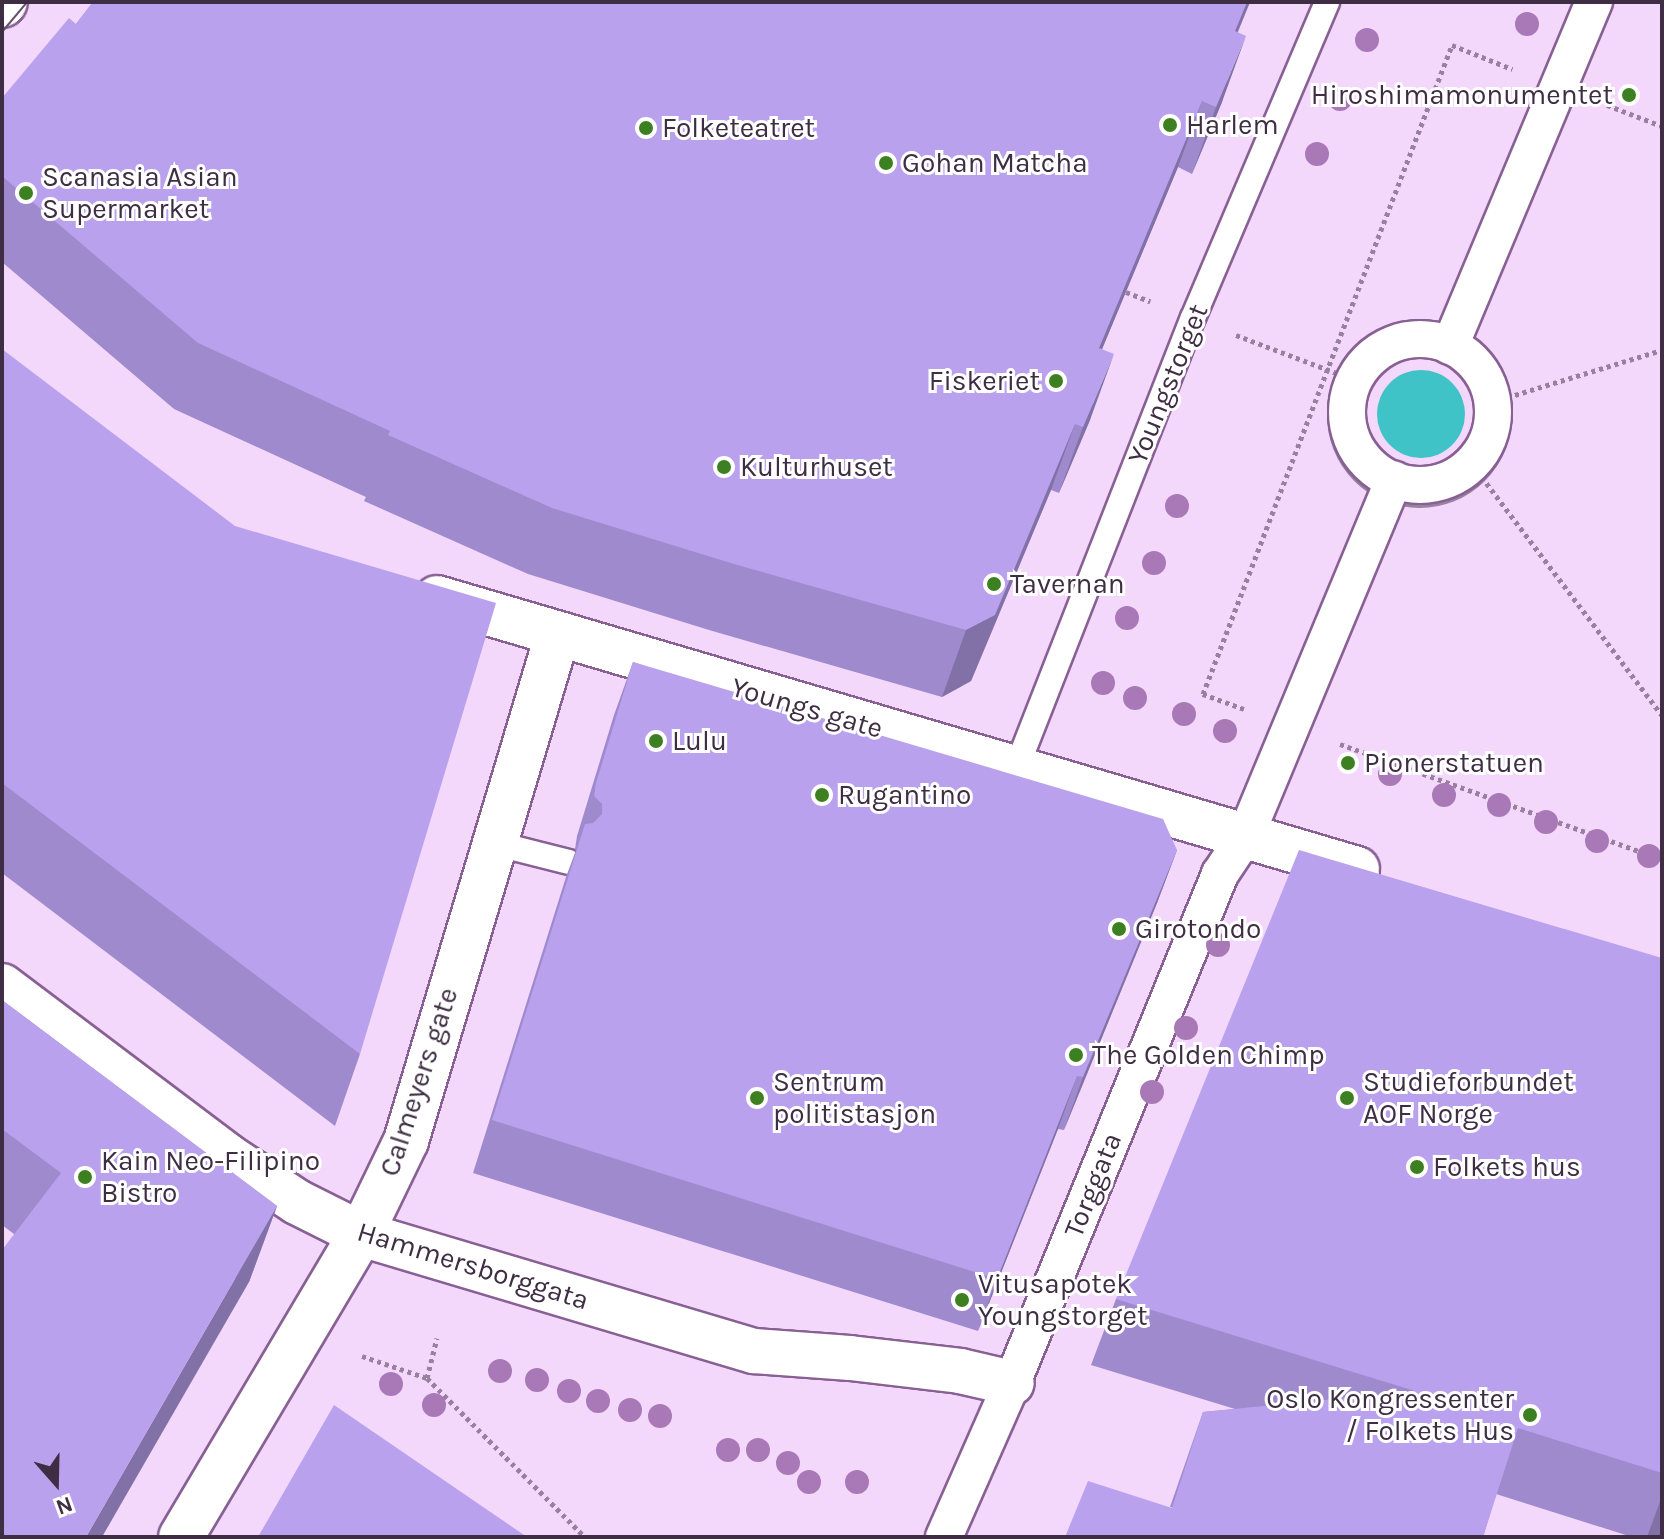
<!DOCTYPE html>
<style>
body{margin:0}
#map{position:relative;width:1664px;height:1539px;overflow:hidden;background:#f3d8fb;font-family:Karla,sans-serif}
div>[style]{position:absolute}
.water>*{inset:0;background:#3fc3c7}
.round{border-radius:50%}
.path>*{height:5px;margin-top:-2.5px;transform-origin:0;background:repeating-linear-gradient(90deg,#97819e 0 4px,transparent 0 8px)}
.path>.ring{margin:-2.5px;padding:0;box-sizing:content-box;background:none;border:5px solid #97819e;border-radius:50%}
.roads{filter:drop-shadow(2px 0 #886094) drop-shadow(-2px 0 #886094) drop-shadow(0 2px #886094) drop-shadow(0 -2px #886094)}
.service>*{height:24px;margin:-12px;padding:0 12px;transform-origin:12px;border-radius:12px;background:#fff}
.pedestrian>*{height:36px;margin:-18px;padding:0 18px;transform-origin:18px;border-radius:18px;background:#fff}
.pedestrian>.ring{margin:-18px;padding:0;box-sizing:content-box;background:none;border:36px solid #fff;border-radius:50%}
.minor>*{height:44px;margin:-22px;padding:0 22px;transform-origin:22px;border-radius:22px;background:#fff}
.trunk>*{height:44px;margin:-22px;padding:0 22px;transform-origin:22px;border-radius:22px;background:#fff}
.tram>*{height:2px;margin:-1px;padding:0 1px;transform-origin:1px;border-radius:1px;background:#635069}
.trees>*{width:24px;height:24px;margin:-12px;border-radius:50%;background:#a879b6}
.wall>*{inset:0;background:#9f8acd}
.shaded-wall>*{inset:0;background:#8271a7}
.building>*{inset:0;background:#b9a1ee}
.dots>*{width:22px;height:22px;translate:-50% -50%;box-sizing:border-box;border:4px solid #fff;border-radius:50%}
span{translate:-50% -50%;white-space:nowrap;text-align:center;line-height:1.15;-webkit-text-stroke:6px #fff;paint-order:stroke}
.poi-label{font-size:28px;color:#3e2d43}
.right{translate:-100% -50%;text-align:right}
.left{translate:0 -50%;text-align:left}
.street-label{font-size:28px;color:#3e2d43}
.frame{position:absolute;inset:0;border:4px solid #3e2d43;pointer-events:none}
.north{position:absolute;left:16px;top:1443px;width:80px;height:80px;-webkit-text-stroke:6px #fff;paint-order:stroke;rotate:160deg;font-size:22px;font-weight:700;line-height:32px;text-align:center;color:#3e2d43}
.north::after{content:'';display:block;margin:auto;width:28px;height:36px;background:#3e2d43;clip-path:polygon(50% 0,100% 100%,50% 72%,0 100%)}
</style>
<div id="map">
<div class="water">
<div class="round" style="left:1377px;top:370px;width:88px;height:88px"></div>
</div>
<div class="path">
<div style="left:1607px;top:105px;width:59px;rotate:20.9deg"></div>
<div style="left:1126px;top:292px;width:26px;rotate:21deg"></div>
<div class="ring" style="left:1329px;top:325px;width:175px;height:175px"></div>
<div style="left:1236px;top:335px;width:127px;rotate:20.7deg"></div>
<div style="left:1492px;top:402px;width:178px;rotate:-17deg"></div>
<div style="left:1472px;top:464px;width:315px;rotate:52.9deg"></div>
<div style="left:1244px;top:709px;width:44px;rotate:-159.9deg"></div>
<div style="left:1203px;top:694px;width:695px;rotate:-69.01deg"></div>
<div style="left:1452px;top:45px;width:65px;rotate:21.8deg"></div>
<div style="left:1340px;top:744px;width:342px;rotate:19.7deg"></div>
<div style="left:362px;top:1356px;width:69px;rotate:18.7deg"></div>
<div style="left:427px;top:1378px;width:41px;rotate:-76deg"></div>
<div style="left:427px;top:1378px;width:224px;rotate:45.2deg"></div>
</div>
<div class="roads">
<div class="service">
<div style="left:1016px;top:769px;width:484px;rotate:-68.6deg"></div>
<div style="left:1193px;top:318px;width:343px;rotate:-67deg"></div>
<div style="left:494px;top:843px;width:77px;rotate:14.2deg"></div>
</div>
<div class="pedestrian">
<div class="ring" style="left:1347px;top:339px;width:110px;height:110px"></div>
<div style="left:1450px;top:346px;width:373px;rotate:-67.3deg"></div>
<div style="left:944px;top:1537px;width:168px;rotate:-66.2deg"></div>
<div style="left:1012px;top:1383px;width:550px;rotate:-67.77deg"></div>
<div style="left:1220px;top:874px;width:47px;rotate:-56.3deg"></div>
<div style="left:1246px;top:835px;width:385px;rotate:-67.4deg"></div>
</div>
<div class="minor">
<div style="left:2px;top:5px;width:4px;rotate:-45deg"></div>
<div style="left:437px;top:598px;width:959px;rotate:16.41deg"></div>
<div style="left:181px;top:1537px;width:352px;rotate:-59.3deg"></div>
<div style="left:361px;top:1234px;width:103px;rotate:-64.2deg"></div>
<div style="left:406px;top:1141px;width:527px;rotate:-73.35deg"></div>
</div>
<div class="trunk">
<div style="left:2px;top:986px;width:281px;rotate:37deg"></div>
<div style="left:226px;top:1155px;width:85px;rotate:33.5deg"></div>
<div style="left:297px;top:1202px;width:72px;rotate:26.6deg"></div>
<div style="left:361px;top:1234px;width:410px;rotate:16.6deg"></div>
<div style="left:754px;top:1351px;width:96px;rotate:4.2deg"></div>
<div style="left:850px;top:1358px;width:111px;rotate:6.7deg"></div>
<div style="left:960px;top:1371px;width:53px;rotate:13deg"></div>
</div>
</div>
<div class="tram">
<div style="left:2px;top:32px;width:39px;rotate:-50deg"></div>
</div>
<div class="trees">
<div style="left:1527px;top:24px"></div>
<div style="left:1367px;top:40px"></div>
<div style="left:1340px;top:99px"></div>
<div style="left:1317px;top:154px"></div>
<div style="left:1177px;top:506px"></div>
<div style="left:1154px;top:563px"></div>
<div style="left:1127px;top:618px"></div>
<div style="left:1103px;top:683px"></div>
<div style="left:1135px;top:698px"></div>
<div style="left:1184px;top:714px"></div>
<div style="left:1225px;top:731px"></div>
<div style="left:1390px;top:774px"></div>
<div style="left:1444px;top:795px"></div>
<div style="left:1499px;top:805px"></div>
<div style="left:1546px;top:822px"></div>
<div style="left:1597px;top:841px"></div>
<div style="left:1649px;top:856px"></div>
<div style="left:1218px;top:945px"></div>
<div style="left:1186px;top:1028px"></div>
<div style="left:1152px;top:1092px"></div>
<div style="left:500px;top:1371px"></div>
<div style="left:537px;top:1380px"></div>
<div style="left:391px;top:1384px"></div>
<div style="left:569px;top:1391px"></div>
<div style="left:598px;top:1401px"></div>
<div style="left:434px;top:1405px"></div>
<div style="left:630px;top:1410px"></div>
<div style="left:660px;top:1416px"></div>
<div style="left:728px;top:1450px"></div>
<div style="left:758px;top:1450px"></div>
<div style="left:788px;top:1463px"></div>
<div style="left:809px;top:1482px"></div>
<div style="left:857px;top:1482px"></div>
</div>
<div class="wall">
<div style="clip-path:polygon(93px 2px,1250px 2px,1238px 32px,1222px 102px,1192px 174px,1178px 167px,1102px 349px,1090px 420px,1059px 493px,1051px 490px,971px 681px,942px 697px,709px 630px,528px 574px,364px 501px,366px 497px,174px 409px,2px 262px,2px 98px,76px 24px)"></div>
<div style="clip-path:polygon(2px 349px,360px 1054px,335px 1126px,2px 873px)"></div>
<div style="clip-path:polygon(633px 662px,1177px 850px,1157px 903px,1064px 1130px,1058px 1129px,978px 1331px,473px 1173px,566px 877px,576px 850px,575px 849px,577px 836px,614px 715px)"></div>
<div style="clip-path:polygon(1662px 958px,1662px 1537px,1632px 1537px,1496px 1494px,1483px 1537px,1170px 1507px,1203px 1412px,1235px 1409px,1091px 1365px,1116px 1299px)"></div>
<div style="clip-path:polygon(2px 1000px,277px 1206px,249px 1282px,14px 1234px,2px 1225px)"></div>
</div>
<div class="shaded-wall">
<div style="clip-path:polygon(1247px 2px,1250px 2px,1210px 97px,1235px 31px)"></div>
<div style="clip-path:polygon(1246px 36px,1222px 102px,1192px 174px,1216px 107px)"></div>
<div style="clip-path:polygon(1202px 101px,1178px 167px,1075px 414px,1099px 348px)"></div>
<div style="clip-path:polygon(1114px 354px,1090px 420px,1059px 493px,1083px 427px)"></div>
<div style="clip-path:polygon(1075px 424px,1051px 490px,971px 681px,942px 697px,966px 630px)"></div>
<div style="clip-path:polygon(1177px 850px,1157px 903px,1064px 1130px,1083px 1077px)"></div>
<div style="clip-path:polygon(1077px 1076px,1058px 1129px,978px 1331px,997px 1279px)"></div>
<div style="clip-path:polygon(277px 1206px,249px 1282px,102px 1537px,86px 1537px)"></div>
<div style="clip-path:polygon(1662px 1496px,1662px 1537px,1647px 1537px)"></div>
</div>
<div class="building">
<div style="clip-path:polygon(93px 2px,1247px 2px,1235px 31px,1246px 36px,1216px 107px,1202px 101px,1099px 348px,1114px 354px,1083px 427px,1075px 424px,995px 615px,966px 630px,734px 564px,552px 508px,388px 435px,390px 431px,198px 343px,2px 176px,2px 98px,69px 18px,76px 24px)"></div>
<div style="clip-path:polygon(2px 349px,235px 526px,496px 603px,360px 1054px,2px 783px)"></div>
<div style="clip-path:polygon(633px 662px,1163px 819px,1177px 850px,1083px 1077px,1077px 1076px,997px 1279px,492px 1120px,585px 824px,593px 823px,602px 814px,602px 804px,594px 796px,596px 783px)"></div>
<div style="clip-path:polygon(1299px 850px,1662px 958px,1662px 1473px,1518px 1428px,1483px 1537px,1065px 1537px,1088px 1481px,1172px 1508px,1203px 1412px,1415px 1391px,1116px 1299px)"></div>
<div style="clip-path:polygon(2px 1000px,277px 1206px,86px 1537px,2px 1537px,2px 1250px,61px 1173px,2px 1129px)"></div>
<div style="clip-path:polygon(334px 1405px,527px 1537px,258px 1537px)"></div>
</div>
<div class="dots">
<div style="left:1629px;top:95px;background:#3d8022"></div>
<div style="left:1170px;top:125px;background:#3d8022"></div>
<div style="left:646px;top:128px;background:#3d8022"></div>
<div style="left:886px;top:163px;background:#3d8022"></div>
<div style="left:26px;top:193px;background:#3d8022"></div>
<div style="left:1056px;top:381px;background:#3d8022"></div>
<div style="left:724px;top:467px;background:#3d8022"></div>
<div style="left:994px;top:584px;background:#3d8022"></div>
<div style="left:656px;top:741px;background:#3d8022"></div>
<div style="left:1348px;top:763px;background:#3d8022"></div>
<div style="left:822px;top:795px;background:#3d8022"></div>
<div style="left:1119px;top:929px;background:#3d8022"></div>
<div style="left:1076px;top:1055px;background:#3d8022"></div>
<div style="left:757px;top:1098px;background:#3d8022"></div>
<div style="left:1347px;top:1098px;background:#3d8022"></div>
<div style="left:1417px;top:1167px;background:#3d8022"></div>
<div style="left:85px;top:1177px;background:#3d8022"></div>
<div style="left:962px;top:1300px;background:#3d8022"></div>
<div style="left:1530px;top:1415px;background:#3d8022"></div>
</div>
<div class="poi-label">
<span class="right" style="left:1613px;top:95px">Hiroshimamonumentet</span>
<span class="left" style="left:1186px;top:125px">Harlem</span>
<span class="left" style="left:662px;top:128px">Folketeatret</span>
<span class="left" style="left:902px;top:163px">Gohan Matcha</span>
<span class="left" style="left:42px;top:193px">Scanasia Asian<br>Supermarket</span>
<span class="right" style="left:1040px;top:381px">Fiskeriet</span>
<span class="left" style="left:740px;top:467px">Kulturhuset</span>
<span class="left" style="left:1010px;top:584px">Tavernan</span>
<span class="left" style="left:672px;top:741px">Lulu</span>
<span class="left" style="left:1364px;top:763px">Pionerstatuen</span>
<span class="left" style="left:838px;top:795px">Rugantino</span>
<span class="left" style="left:1135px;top:929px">Girotondo</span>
<span class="left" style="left:1092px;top:1055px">The Golden Chimp</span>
<span class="left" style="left:773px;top:1098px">Sentrum<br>politistasjon</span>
<span class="left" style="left:1363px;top:1098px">Studieforbundet<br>AOF Norge</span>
<span class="left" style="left:101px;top:1177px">Kain Neo-Filipino<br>Bistro</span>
<span class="left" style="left:1433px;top:1167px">Folkets hus</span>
<span class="left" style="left:978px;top:1300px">Vitusapotek<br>Youngstorget</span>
<span class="right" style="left:1514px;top:1415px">Oslo Kongressenter<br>/ Folkets Hus</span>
</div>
<div class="street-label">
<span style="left:1168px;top:384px;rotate:-68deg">Youngstorget</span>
<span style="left:807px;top:708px;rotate:16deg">Youngs gate</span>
<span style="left:419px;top:1082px;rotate:-72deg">Calmeyers gate</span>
<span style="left:1093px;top:1185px;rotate:-68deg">Torggata</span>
<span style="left:473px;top:1266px;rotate:17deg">Hammersborggata</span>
</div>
<div class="frame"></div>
<div class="north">N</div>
</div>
